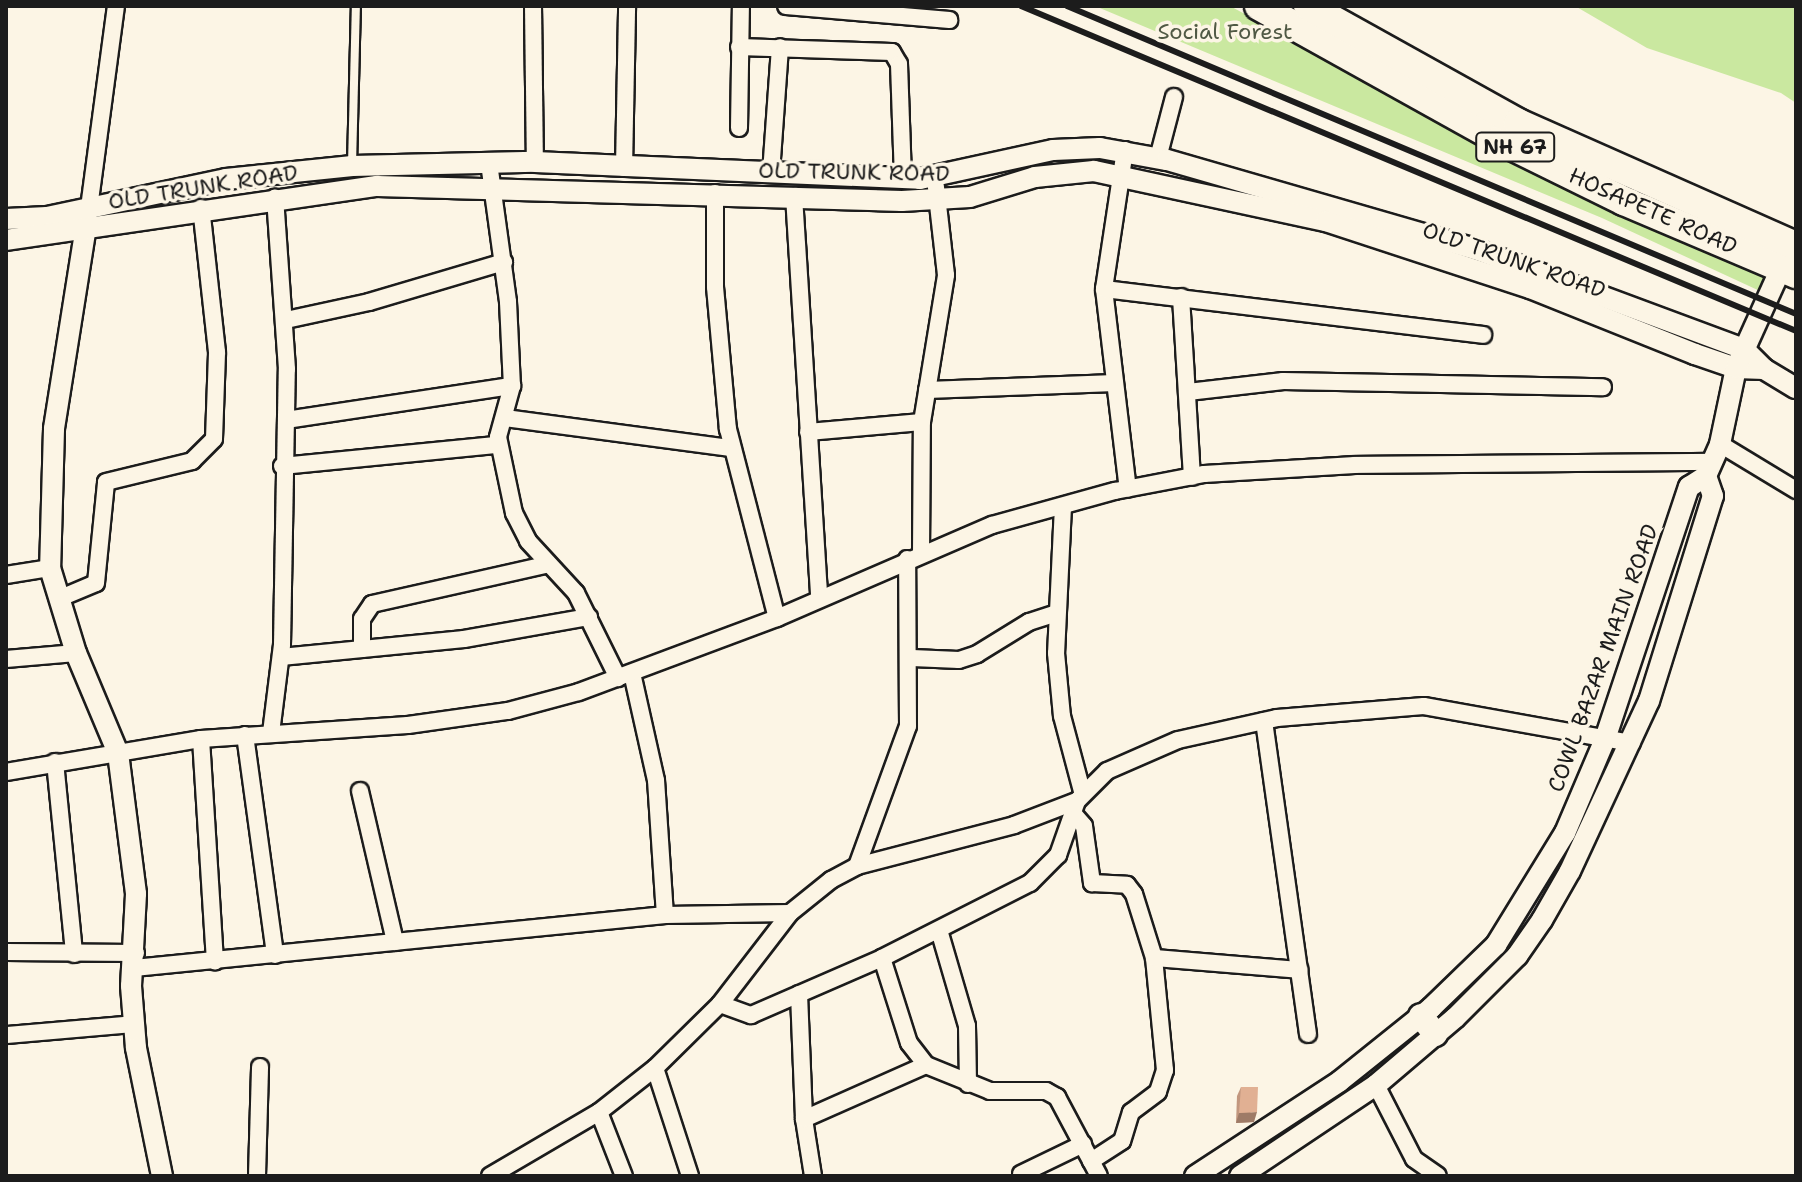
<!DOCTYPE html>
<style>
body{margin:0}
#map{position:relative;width:1802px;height:1182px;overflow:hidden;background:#fcf5e5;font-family:"Shantell Sans",sans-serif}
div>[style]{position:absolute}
.green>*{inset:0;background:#cae8a0}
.roads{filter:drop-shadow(2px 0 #1c1c1c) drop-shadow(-2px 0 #1c1c1c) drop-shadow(0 2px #1c1c1c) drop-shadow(0 -2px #1c1c1c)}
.service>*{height:8px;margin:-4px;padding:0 4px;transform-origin:4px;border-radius:4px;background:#fcf5e5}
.minor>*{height:16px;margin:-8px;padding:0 8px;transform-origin:8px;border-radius:8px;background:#fcf5e5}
.tertiary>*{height:20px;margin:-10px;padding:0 10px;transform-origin:10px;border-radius:10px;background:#fcf5e5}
.secondary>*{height:24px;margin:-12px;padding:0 12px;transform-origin:12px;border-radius:12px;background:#fcf5e5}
.trunk>*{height:28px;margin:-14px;padding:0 14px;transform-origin:14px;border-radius:14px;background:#fcf5e5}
.rail>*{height:6px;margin:-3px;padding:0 3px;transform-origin:3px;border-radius:3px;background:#1c1c1c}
.wall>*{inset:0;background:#c2977e}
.shaded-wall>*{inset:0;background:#9e7b67}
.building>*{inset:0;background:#e1b093}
span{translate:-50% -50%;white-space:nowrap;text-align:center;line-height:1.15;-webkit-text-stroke:7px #fcf5e5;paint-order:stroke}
.shield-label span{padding:2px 6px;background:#fcf5e5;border:2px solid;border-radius:6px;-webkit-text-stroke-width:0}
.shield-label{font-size:20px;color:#1c1c1c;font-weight:700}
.park-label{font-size:22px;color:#505944}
.street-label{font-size:22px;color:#1c1c1c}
.frame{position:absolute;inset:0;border:8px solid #1c1c1c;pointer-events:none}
</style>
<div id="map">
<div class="green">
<div style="clip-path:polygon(1095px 6px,1230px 6px,1557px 184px,1769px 271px,1762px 292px,1602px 218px)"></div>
<div style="clip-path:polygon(1575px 6px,1796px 6px,1796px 103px,1781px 93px,1647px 48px)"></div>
</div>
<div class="roads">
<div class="service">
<div style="left:352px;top:165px;width:159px;rotate:-88.6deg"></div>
</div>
<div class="minor">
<div style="left:533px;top:6px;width:156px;rotate:89.3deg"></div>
<div style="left:786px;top:6px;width:164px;rotate:4.9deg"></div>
<div style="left:739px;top:47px;width:153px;rotate:1.9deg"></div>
<div style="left:892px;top:52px;width:14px;rotate:60deg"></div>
<div style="left:899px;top:64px;width:114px;rotate:88deg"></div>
<div style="left:739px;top:128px;width:122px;rotate:-89.1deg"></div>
<div style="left:1125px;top:150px;width:141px;rotate:98.6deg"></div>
<div style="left:1104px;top:289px;width:201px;rotate:83.2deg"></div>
<div style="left:1158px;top:158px;width:63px;rotate:-75.3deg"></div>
<div style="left:489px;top:163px;width:140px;rotate:82.2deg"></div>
<div style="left:508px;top:302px;width:84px;rotate:87.3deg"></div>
<div style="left:512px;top:386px;width:53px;rotate:105.4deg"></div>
<div style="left:498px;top:437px;width:78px;rotate:78.1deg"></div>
<div style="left:514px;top:513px;width:31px;rotate:63deg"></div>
<div style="left:528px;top:541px;width:71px;rotate:47.3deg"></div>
<div style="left:576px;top:593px;width:95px;rotate:63.7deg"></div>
<div style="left:624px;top:168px;width:162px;rotate:-88.9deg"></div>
<div style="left:771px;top:173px;width:126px;rotate:-85.9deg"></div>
<div style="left:715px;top:193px;width:94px;rotate:90deg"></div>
<div style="left:715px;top:287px;width:143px;rotate:84.8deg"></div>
<div style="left:728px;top:429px;width:195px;rotate:75.5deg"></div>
<div style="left:794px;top:196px;width:403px;rotate:86.4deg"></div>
<div style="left:89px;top:208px;width:204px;rotate:-82.4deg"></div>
<div style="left:1104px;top:289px;width:382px;rotate:6.9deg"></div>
<div style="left:1181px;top:297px;width:180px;rotate:86.5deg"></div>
<div style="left:286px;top:320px;width:85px;rotate:-12.2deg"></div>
<div style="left:369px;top:302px;width:141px;rotate:-16.5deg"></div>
<div style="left:927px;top:390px;width:188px;rotate:-2.1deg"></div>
<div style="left:1188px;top:392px;width:96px;rotate:-6.6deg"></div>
<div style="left:1283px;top:381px;width:320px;rotate:1.1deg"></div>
<div style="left:505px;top:418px;width:228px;rotate:7.6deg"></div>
<div style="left:286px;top:420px;width:229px;rotate:-8.6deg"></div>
<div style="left:808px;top:432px;width:114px;rotate:-5deg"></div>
<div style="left:1720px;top:444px;width:89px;rotate:31.2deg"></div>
<div style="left:282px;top:466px;width:217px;rotate:-5.6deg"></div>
<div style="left:1063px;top:506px;width:147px;rotate:92.7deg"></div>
<div style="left:1056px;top:653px;width:63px;rotate:84.6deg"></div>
<div style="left:1062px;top:716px;width:78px;rotate:75.1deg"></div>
<div style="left:921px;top:553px;width:131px;rotate:-89.6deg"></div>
<div style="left:922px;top:422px;width:149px;rotate:-80.7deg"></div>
<div style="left:946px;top:275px;width:89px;rotate:-96.5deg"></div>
<div style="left:6px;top:575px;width:45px;rotate:-9deg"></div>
<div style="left:58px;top:599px;width:41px;rotate:-22.8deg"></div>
<div style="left:96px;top:583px;width:101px;rotate:-84.3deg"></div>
<div style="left:106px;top:482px;width:89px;rotate:-13.7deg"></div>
<div style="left:192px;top:461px;width:31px;rotate:-45deg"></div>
<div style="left:214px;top:439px;width:87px;rotate:-88deg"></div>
<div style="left:217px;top:352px;width:145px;rotate:-96.3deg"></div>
<div style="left:362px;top:649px;width:30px;rotate:-90deg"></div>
<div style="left:362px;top:619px;width:18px;rotate:-56deg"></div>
<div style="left:372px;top:604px;width:181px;rotate:-12.7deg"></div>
<div style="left:281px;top:657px;width:184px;rotate:-5.6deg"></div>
<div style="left:464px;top:639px;width:127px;rotate:-10deg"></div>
<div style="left:912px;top:658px;width:47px;rotate:2.4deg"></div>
<div style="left:959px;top:660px;width:19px;rotate:-18deg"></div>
<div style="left:977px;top:654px;width:61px;rotate:-31.6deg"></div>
<div style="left:1029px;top:622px;width:29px;rotate:-18deg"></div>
<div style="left:6px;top:659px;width:70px;rotate:-4.9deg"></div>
<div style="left:632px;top:673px;width:110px;rotate:77.4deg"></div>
<div style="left:656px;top:780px;width:135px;rotate:86.2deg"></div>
<div style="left:1264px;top:721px;width:316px;rotate:82deg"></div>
<div style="left:271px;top:733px;width:89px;rotate:-82.9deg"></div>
<div style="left:282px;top:645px;width:276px;rotate:-89deg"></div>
<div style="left:287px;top:369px;width:172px;rotate:-94deg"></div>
<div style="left:245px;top:735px;width:222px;rotate:82.2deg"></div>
<div style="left:201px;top:739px;width:223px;rotate:86.4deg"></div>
<div style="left:55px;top:762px;width:193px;rotate:84.3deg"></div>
<div style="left:6px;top:772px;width:198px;rotate:-9.6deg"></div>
<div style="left:201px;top:739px;width:207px;rotate:-3.9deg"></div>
<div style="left:408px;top:725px;width:101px;rotate:-8deg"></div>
<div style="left:508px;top:711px;width:73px;rotate:-15deg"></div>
<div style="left:579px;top:692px;width:211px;rotate:-20.5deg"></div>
<div style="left:777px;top:618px;width:234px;rotate:-23.4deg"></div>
<div style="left:992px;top:525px;width:128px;rotate:-15.5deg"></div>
<div style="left:1115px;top:491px;width:91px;rotate:-10.8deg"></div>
<div style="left:1204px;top:474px;width:151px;rotate:-3.4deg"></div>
<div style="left:1355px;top:465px;width:357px;rotate:-0.5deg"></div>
<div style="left:360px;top:791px;width:155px;rotate:76.9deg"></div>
<div style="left:1072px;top:812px;width:18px;rotate:49deg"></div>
<div style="left:1084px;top:826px;width:58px;rotate:82deg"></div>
<div style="left:1092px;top:883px;width:35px;rotate:3deg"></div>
<div style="left:1127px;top:885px;width:11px;rotate:52deg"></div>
<div style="left:1134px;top:894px;width:67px;rotate:72.6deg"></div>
<div style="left:1154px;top:958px;width:113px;rotate:84.4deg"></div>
<div style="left:1165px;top:1070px;width:23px;rotate:108deg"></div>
<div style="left:1158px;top:1092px;width:34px;rotate:143deg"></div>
<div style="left:1131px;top:1112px;width:30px;rotate:107deg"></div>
<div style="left:1122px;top:1141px;width:37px;rotate:147deg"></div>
<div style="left:857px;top:866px;width:149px;rotate:-70deg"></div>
<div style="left:908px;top:726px;width:167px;rotate:-90.3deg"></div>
<div style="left:939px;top:930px;width:100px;rotate:73.7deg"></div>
<div style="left:967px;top:1026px;width:58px;rotate:89deg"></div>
<div style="left:6px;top:952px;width:130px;rotate:0.4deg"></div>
<div style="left:882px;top:958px;width:89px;rotate:72.4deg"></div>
<div style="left:909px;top:1043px;width:28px;rotate:52deg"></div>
<div style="left:926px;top:1065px;width:69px;rotate:22.1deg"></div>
<div style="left:990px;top:1091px;width:56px"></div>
<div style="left:1046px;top:1091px;width:13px;rotate:29deg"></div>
<div style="left:1057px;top:1097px;width:89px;rotate:62deg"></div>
<div style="left:1154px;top:958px;width:146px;rotate:4.7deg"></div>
<div style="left:134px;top:968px;width:534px;rotate:-5.7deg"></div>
<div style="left:665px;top:915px;width:125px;rotate:-0.9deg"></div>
<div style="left:799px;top:994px;width:125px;rotate:87.7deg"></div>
<div style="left:804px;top:1119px;width:58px;rotate:81deg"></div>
<div style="left:720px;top:1004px;width:33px;rotate:20deg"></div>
<div style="left:751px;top:1015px;width:143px;rotate:-23.5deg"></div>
<div style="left:882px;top:958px;width:166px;rotate:-26.9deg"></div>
<div style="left:1030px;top:883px;width:40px;rotate:-45deg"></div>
<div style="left:1058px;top:855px;width:57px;rotate:-70.6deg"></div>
<div style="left:6px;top:1035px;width:128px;rotate:-4.9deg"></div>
<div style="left:655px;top:1068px;width:114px;rotate:72deg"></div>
<div style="left:1376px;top:1085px;width:83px;rotate:62.8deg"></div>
<div style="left:1414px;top:1159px;width:29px;rotate:35deg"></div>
<div style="left:599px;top:1112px;width:69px;rotate:68.7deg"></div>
<div style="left:804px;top:1119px;width:133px;rotate:-23.9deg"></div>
<div style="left:1021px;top:1174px;width:69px;rotate:-25.8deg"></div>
<div style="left:257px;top:1176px;width:109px;rotate:-88.4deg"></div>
<div style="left:490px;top:1176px;width:126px;rotate:-30.4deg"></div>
<div style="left:599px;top:1112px;width:71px;rotate:-38.2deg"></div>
<div style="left:655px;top:1068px;width:91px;rotate:-44.6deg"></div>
<div style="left:720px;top:1004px;width:115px;rotate:-52.4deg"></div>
<div style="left:790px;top:913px;width:53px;rotate:-38.8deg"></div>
<div style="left:831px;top:880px;width:30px;rotate:-28deg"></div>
<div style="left:857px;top:866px;width:162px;rotate:-14.6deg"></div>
<div style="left:1014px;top:825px;width:67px;rotate:-20.9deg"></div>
<div style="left:1077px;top:801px;width:42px;rotate:-45deg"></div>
<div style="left:1107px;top:771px;width:77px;rotate:-23.6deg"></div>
<div style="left:1178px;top:740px;width:101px;rotate:-12.5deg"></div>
<div style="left:1277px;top:718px;width:147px;rotate:-4.7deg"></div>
<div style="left:1424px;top:706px;width:211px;rotate:10.1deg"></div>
</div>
<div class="tertiary">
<div style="left:6px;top:219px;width:41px;rotate:-2.8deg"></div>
<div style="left:47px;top:217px;width:183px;rotate:-12deg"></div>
<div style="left:226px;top:179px;width:127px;rotate:-5.9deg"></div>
<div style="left:352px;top:166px;width:183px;rotate:-1.3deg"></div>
<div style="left:535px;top:162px;width:385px;rotate:2.5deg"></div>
<div style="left:920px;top:179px;width:136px;rotate:-12.3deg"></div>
<div style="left:1053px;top:150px;width:47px;rotate:-2.4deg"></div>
<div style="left:1100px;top:148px;width:68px;rotate:10.2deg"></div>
<div style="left:1167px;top:160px;width:321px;rotate:16.1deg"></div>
<div style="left:1475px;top:249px;width:287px;rotate:20.4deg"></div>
<div style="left:1744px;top:349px;width:28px;rotate:45deg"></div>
<div style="left:87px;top:220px;width:212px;rotate:99deg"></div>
<div style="left:54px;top:429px;width:139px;rotate:91.6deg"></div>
<div style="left:50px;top:568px;width:89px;rotate:73deg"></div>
<div style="left:76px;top:653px;width:108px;rotate:67.2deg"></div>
<div style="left:118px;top:753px;width:142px;rotate:82.7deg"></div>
<div style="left:136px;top:894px;width:92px;rotate:93.1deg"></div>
<div style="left:131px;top:986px;width:62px;rotate:85.4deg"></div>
<div style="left:136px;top:1048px;width:131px;rotate:78.5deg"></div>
<div style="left:6px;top:240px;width:375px;rotate:-8.3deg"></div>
<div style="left:377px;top:186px;width:525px;rotate:1.64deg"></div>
<div style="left:902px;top:201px;width:68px;rotate:-3.4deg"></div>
<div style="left:970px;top:197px;width:68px;rotate:-17.1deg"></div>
<div style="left:1035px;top:177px;width:59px;rotate:-5.8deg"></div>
<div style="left:1094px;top:171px;width:237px;rotate:12.2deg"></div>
<div style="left:1326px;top:221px;width:215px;rotate:18.2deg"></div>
<div style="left:1530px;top:288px;width:178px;rotate:21.8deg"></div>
<div style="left:1695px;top:354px;width:43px;rotate:18.9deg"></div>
<div style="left:1736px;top:368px;width:28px;rotate:2deg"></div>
<div style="left:1764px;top:369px;width:37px;rotate:31deg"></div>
<div style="left:1195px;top:1176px;width:173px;rotate:-33.2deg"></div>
<div style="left:1340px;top:1081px;width:117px;rotate:-38.7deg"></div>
<div style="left:1431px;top:1008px;width:91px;rotate:-44.1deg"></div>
<div style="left:1496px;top:945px;width:132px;rotate:-58.4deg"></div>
<div style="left:1565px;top:833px;width:102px;rotate:-66.9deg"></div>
<div style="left:1605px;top:739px;width:266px;rotate:-71.6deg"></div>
<div style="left:1689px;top:487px;width:20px;rotate:-33deg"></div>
<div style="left:1240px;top:1176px;width:164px;rotate:-33.8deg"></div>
<div style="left:1376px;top:1085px;width:104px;rotate:-40.3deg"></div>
<div style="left:1455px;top:1018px;width:88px;rotate:-45deg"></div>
<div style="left:1517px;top:956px;width:44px;rotate:-55.2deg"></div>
<div style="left:1542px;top:920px;width:56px;rotate:-60.3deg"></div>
<div style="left:1570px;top:871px;width:187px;rotate:-65.1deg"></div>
<div style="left:1649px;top:701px;width:215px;rotate:-72.7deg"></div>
<div style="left:1713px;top:496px;width:21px;rotate:-109deg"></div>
<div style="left:1706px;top:476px;width:35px;rotate:-66deg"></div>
<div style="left:1720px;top:444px;width:78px;rotate:-78.1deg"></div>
<div style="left:1736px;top:368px;width:124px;rotate:-65.7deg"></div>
</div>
<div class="secondary">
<div style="left:1421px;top:1016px;width:23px;rotate:52deg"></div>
</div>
<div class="trunk">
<div style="left:1259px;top:6px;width:276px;rotate:29.1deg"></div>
<div style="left:1500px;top:140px;width:138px;rotate:26.2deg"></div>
<div style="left:1624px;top:201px;width:187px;rotate:23deg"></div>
<div style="left:1308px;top:6px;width:240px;rotate:29.1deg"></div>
<div style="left:1518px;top:123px;width:304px;rotate:23.9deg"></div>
</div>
</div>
<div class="rail">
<div style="left:1021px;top:6px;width:840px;rotate:22.75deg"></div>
<div style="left:1067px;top:6px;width:791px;rotate:22.9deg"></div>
</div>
<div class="wall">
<div style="clip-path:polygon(1241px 1087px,1254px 1122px,1236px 1123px,1237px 1096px)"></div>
</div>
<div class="shaded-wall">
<div style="clip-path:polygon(1257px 1112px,1254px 1122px,1236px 1123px,1239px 1113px)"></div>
</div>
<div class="building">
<div style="clip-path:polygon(1241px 1087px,1258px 1087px,1257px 1112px,1239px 1113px)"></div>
</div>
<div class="shield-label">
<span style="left:1515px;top:147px">NH 67</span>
</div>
<div class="park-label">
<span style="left:1225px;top:32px">Social Forest</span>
</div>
<div class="street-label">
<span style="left:854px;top:172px;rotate:1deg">OLD TRUNK ROAD</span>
<span style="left:203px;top:187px;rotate:-9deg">OLD TRUNK ROAD</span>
<span style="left:1653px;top:211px;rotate:24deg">HOSAPETE ROAD</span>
<span style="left:1514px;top:260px;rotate:19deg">OLD TRUNK ROAD</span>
<span style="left:1603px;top:658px;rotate:-70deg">COWL BAZAR MAIN ROAD</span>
</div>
<div class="frame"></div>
</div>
